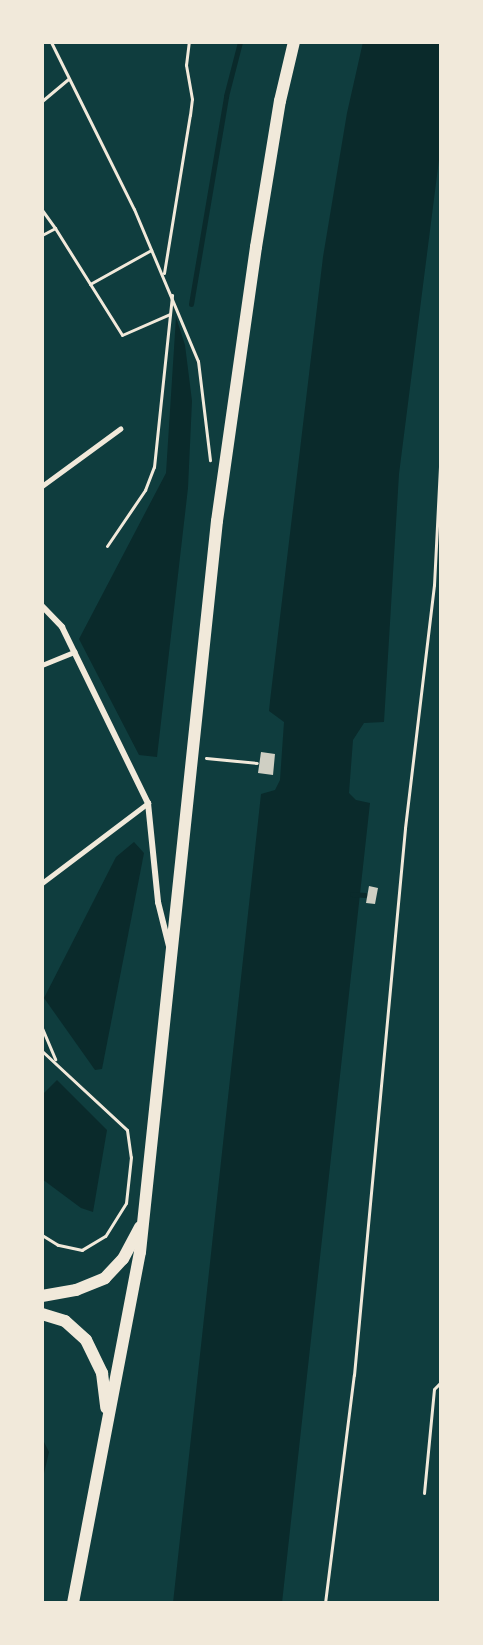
<!DOCTYPE html>
<style>
body{margin:0}
#map{position:relative;width:483px;height:1645px;overflow:hidden;background:#0f3d3e;font-family:Karla,sans-serif}
div>[style]{position:absolute}
.water>*{inset:0;background:#0a2a2b}
.stream>*{height:5px;margin:-2.5px;padding:0 2.5px;transform-origin:2.5px;border-radius:2.5px;background:#0a2a2b}
.building>*{inset:0;background:#cfcfc3}
.path>*{height:3px;margin:-1.5px;padding:0 1.5px;transform-origin:1.5px;border-radius:1.5px;background:#f1e9da}
.service>*{height:4.5px;margin:-2.25px;padding:0 2.25px;transform-origin:2.25px;border-radius:2.25px;background:#f1e9da}
.minor>*{height:6px;margin:-3px;padding:0 3px;transform-origin:3px;border-radius:3px;background:#f1e9da}
.secondary>*{height:12px;margin:-6px;padding:0 6px;transform-origin:6px;border-radius:6px;background:#f1e9da}
span{translate:-50% -50%;white-space:nowrap;text-align:center;line-height:1.15;-webkit-text-stroke:4.5px #f1e9da;paint-order:stroke}
.frame{position:absolute;inset:0;border:44px solid #f1e9da;pointer-events:none}
</style>
<div id="map">
<div class="water">
<div style="clip-path:polygon(363px 42px,441px 42px,441px 144px,399px 474px,384px 722px,364px 723px,353px 740px,349px 793px,356px 800px,370px 803px,282px 1603px,173px 1603px,261px 794px,275px 790px,280px 780px,284px 722px,269px 711px,270px 701px,323px 257px,347px 113px)"></div>
<div style="clip-path:polygon(176px 317px,185px 345px,192px 401px,188px 488px,157px 757px,139px 755px,79px 639px,166px 473px)"></div>
<div style="clip-path:polygon(134px 842px,144px 853px,102px 1069px,95px 1070px,44px 998px,116px 857px)"></div>
<div style="clip-path:polygon(57px 1080px,107px 1130px,93px 1212px,81px 1208px,42px 1179px,42px 1095px)"></div>
<div style="clip-path:polygon(42px 1438px,49px 1452px,42px 1482px)"></div>
</div>
<div class="stream">
<div style="left:191px;top:304px;width:211px;rotate:-80.4deg"></div>
<div style="left:226px;top:96px;width:56px;rotate:-75.5deg"></div>
<div style="left:352px;top:894px;width:13px;rotate:4deg"></div>
</div>
<div class="building">
<div style="clip-path:polygon(261px 752px,275px 754px,273px 775px,258px 773px)"></div>
<div style="clip-path:polygon(369px 886px,378px 888px,375px 904px,366px 903px)"></div>
</div>
<div class="path">
<div style="left:51px;top:42px;width:186px;rotate:63.6deg"></div>
<div style="left:134px;top:209px;width:165px;rotate:67.2deg"></div>
<div style="left:198px;top:361px;width:100px;rotate:83.1deg"></div>
<div style="left:42px;top:101px;width:35px;rotate:-40deg"></div>
<div style="left:42px;top:210px;width:22px;rotate:54deg"></div>
<div style="left:42px;top:235px;width:15px;rotate:-28deg"></div>
<div style="left:55px;top:228px;width:126px;rotate:57.9deg"></div>
<div style="left:122px;top:335px;width:52px;rotate:-23.6deg"></div>
<div style="left:164px;top:273px;width:160px;rotate:-80.7deg"></div>
<div style="left:190px;top:115px;width:16px;rotate:-83deg"></div>
<div style="left:192px;top:99px;width:35px;rotate:-100deg"></div>
<div style="left:186px;top:65px;width:23px;rotate:-83deg"></div>
<div style="left:90px;top:284px;width:70px;rotate:-29.1deg"></div>
<div style="left:107px;top:546px;width:68px;rotate:-55.8deg"></div>
<div style="left:145px;top:490px;width:25px;rotate:-69deg"></div>
<div style="left:154px;top:467px;width:173px;rotate:-84deg"></div>
<div style="left:206px;top:758px;width:51px;rotate:5.6deg"></div>
<div style="left:42px;top:1028px;width:34px;rotate:67deg"></div>
<div style="left:42px;top:1051px;width:116px;rotate:42.9deg"></div>
<div style="left:127px;top:1130px;width:27px;rotate:82deg"></div>
<div style="left:131px;top:1157px;width:46px;rotate:96.2deg"></div>
<div style="left:126px;top:1203px;width:39px;rotate:122deg"></div>
<div style="left:105px;top:1236px;width:27px;rotate:149deg"></div>
<div style="left:82px;top:1250px;width:25px;rotate:-168deg"></div>
<div style="left:58px;top:1245px;width:19px;rotate:-148deg"></div>
<div style="left:424px;top:1493px;width:104px;rotate:-84.5deg"></div>
<div style="left:434px;top:1389px;width:10px;rotate:-45deg"></div>
<div style="left:325px;top:1603px;width:230px;rotate:-82.8deg"></div>
<div style="left:354px;top:1375px;width:549px;rotate:-84.67deg"></div>
<div style="left:405px;top:828px;width:245px;rotate:-83.2deg"></div>
<div style="left:434px;top:585px;width:137px;rotate:-87.1deg"></div>
</div>
<div class="service">
<div style="left:42px;top:486px;width:97px;rotate:-36.2deg"></div>
<div style="left:42px;top:665px;width:35px;rotate:-22deg"></div>
<div style="left:42px;top:883px;width:133px;rotate:-37deg"></div>
</div>
<div class="minor">
<div style="left:42px;top:606px;width:29px;rotate:46deg"></div>
<div style="left:62px;top:627px;width:196px;rotate:64deg"></div>
<div style="left:148px;top:803px;width:100px;rotate:84.2deg"></div>
<div style="left:158px;top:902px;width:45px;rotate:76deg"></div>
</div>
<div class="secondary">
<div style="left:42px;top:1296px;width:35px;rotate:-10deg"></div>
<div style="left:76px;top:1290px;width:31px;rotate:-22deg"></div>
<div style="left:105px;top:1278px;width:26px;rotate:-47deg"></div>
<div style="left:123px;top:1259px;width:36px;rotate:-62deg"></div>
<div style="left:42px;top:1314px;width:24px;rotate:17deg"></div>
<div style="left:65px;top:1321px;width:28px;rotate:42deg"></div>
<div style="left:86px;top:1340px;width:37px;rotate:64deg"></div>
<div style="left:102px;top:1373px;width:35px;rotate:83deg"></div>
<div style="left:73px;top:1603px;width:357px;rotate:-79.2deg"></div>
<div style="left:140px;top:1252px;width:735px;rotate:-83.99deg"></div>
<div style="left:217px;top:521px;width:277px;rotate:-81.9deg"></div>
<div style="left:256px;top:247px;width:148px;rotate:-80.7deg"></div>
<div style="left:280px;top:101px;width:61px;rotate:-76.7deg"></div>
</div>
<div class="frame"></div>
</div>
